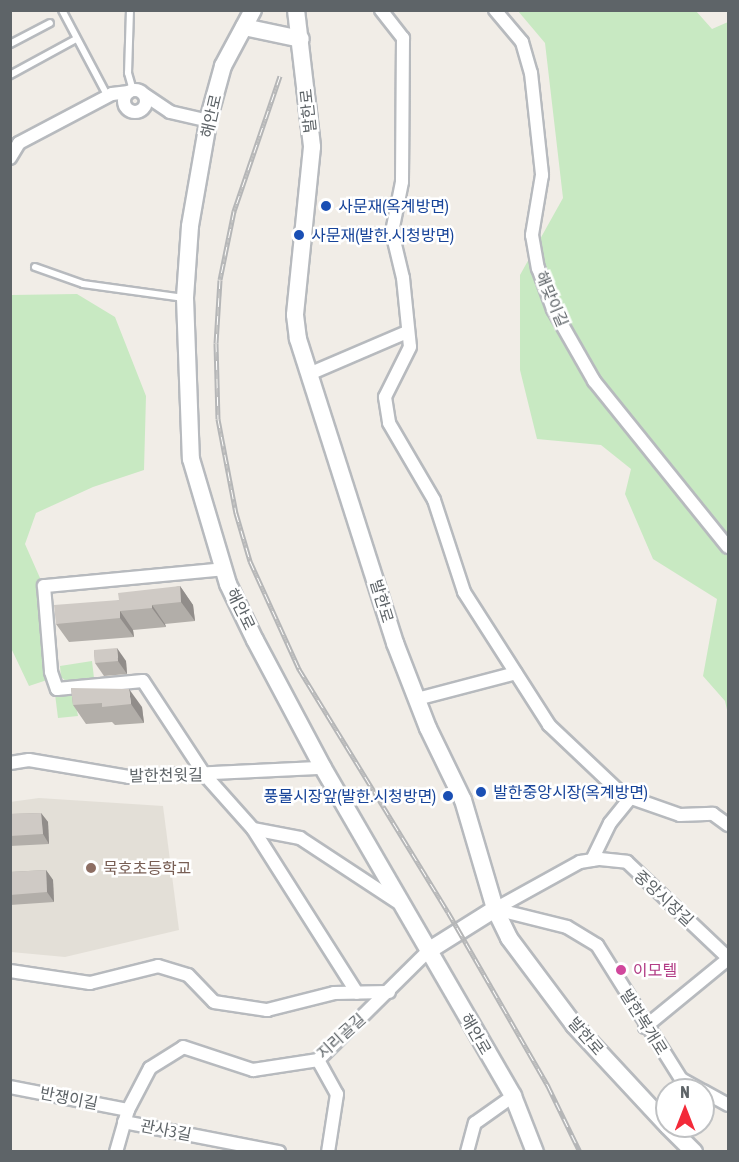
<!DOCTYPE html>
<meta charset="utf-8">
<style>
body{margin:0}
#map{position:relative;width:739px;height:1162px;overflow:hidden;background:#f1ede7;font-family:"Asap Condensed","Noto Sans KR",sans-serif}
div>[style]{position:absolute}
.education>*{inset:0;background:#e3dfd7}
.green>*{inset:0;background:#c8e9c2}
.roads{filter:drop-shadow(2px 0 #b7babe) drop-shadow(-2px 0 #b7babe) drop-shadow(0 2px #b7babe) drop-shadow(0 -2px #b7babe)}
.lane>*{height:6px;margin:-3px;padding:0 3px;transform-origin:3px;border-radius:3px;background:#fff}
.street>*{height:12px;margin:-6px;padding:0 6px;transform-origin:6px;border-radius:6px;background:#fff}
.street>.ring{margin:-6px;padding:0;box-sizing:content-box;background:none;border:12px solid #fff;border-radius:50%}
.secondary>*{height:16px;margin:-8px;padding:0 8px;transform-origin:8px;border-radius:8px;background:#fff}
.rail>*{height:5px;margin-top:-2.5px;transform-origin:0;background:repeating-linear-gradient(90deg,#fff 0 9px,#b5b6b7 0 18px);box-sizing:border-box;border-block:2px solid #b5b6b7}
.wall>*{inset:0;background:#b2aea9}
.shaded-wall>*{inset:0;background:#918d8a}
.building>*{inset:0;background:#cfcac5}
.dots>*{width:16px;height:16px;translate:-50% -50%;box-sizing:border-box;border:3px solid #fff;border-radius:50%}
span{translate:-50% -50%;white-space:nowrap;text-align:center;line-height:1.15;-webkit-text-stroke:5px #fff;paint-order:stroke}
.street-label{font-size:16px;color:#5e6468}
.transit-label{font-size:16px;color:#164399}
.left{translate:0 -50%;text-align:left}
.right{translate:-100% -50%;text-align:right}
.education-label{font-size:16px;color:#785e54}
.hotel-label{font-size:16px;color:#b23c85}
.frame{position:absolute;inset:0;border:12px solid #5e6468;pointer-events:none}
.north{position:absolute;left:655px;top:1078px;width:60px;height:60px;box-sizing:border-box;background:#fff;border:2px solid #bfc1c3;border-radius:50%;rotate:0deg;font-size:16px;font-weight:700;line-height:24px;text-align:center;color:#5e6468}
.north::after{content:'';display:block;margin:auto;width:21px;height:27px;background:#f32a39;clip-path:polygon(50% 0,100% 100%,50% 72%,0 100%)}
</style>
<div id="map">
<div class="education">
<div style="clip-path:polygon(39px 798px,163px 806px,179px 930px,65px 957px,11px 952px,10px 802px)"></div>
</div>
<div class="green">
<div style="clip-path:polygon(518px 11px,696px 11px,712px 29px,728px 22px,728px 714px,725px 701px,703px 676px,717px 599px,653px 559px,625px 494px,631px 469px,601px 445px,537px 439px,520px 370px,520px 275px,563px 198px,545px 43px)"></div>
<div style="clip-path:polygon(77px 294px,115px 317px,146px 396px,144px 470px,93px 487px,36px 513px,25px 544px,40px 578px,56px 677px,29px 686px,11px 648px,11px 295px)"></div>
<div style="clip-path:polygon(92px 661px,94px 678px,66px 681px,61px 677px,60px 666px)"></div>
<div style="clip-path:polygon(73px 690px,78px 716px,58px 718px,55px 694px)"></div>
</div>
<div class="roads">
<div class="lane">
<div style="left:62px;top:10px;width:98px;rotate:62.1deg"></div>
<div style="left:130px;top:10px;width:63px;rotate:91.8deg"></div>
<div style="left:128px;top:73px;width:18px;rotate:74deg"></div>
<div style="left:10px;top:44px;width:45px;rotate:-27.7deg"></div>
<div style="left:10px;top:75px;width:75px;rotate:-28.6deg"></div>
<div style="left:35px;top:267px;width:51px;rotate:19.5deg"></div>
<div style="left:83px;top:284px;width:102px;rotate:7.9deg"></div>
</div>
<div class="street">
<div style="left:381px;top:10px;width:36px;rotate:52deg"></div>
<div style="left:403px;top:38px;width:144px;rotate:90.4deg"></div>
<div style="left:402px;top:182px;width:51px;rotate:101.3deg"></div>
<div style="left:392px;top:232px;width:47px;rotate:76.6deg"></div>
<div style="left:403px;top:278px;width:69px;rotate:84.2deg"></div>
<div style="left:410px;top:347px;width:56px;rotate:116.6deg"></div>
<div style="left:385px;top:397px;width:26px;rotate:81deg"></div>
<div style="left:389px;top:423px;width:89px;rotate:59.7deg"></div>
<div style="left:434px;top:500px;width:97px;rotate:71.9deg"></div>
<div style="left:464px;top:592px;width:158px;rotate:57.4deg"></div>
<div style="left:549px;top:725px;width:102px;rotate:43.4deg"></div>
<div style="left:623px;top:795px;width:60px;rotate:19.3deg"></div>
<div style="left:680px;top:815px;width:33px;rotate:-2deg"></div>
<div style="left:713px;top:814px;width:19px;rotate:36deg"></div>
<div style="left:495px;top:10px;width:42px;rotate:49.8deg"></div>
<div style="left:522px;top:42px;width:32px;rotate:74deg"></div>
<div style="left:531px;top:73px;width:103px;rotate:83.8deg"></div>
<div style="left:542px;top:175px;width:61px;rotate:99.5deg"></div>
<div style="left:532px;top:235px;width:34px;rotate:80deg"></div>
<div style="left:538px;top:268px;width:44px;rotate:69.9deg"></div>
<div style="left:553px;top:309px;width:83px;rotate:60.3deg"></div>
<div style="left:594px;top:381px;width:213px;rotate:51.1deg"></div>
<div class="ring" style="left:124px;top:90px;width:10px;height:10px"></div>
<div style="left:145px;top:95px;width:30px;rotate:34deg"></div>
<div style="left:170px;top:112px;width:39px;rotate:13deg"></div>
<div style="left:10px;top:158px;width:17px;rotate:-59deg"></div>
<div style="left:19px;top:143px;width:105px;rotate:-27.8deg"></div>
<div style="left:112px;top:94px;width:17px;rotate:-7deg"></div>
<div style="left:309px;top:374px;width:107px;rotate:-23.2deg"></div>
<div style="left:225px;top:569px;width:182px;rotate:174.6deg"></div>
<div style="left:44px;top:586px;width:86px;rotate:85.3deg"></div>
<div style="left:51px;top:672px;width:18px;rotate:71deg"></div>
<div style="left:57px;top:689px;width:86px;rotate:-5.3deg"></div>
<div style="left:143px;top:681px;width:111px;rotate:56.7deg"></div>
<div style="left:204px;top:774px;width:74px;rotate:48.3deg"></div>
<div style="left:253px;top:829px;width:48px;rotate:10.8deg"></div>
<div style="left:300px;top:838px;width:116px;rotate:33.4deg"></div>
<div style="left:417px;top:699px;width:102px;rotate:-14.7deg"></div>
<div style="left:10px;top:763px;width:19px;rotate:-9deg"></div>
<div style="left:29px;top:760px;width:101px;rotate:9.6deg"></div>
<div style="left:129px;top:777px;width:194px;rotate:-2.7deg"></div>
<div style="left:253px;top:829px;width:194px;rotate:57.6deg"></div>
<div style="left:592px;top:860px;width:41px;rotate:-64.1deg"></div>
<div style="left:610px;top:823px;width:32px;rotate:-51deg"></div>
<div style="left:495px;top:909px;width:74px;rotate:14deg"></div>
<div style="left:567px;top:927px;width:35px;rotate:31deg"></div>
<div style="left:597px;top:945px;width:158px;rotate:57.9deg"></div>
<div style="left:681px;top:1079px;width:23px;rotate:29deg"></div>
<div style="left:495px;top:909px;width:97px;rotate:-28.9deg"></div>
<div style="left:580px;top:862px;width:20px;rotate:-9deg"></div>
<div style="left:600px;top:859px;width:27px;rotate:6deg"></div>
<div style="left:627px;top:862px;width:139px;rotate:43.5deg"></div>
<div style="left:10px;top:971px;width:81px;rotate:8.5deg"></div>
<div style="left:90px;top:983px;width:70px;rotate:-14deg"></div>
<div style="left:158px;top:966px;width:31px;rotate:17deg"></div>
<div style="left:188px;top:975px;width:37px;rotate:46deg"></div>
<div style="left:214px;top:1002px;width:54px;rotate:8.6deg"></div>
<div style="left:267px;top:1010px;width:69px;rotate:-14.2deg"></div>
<div style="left:334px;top:993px;width:55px;rotate:-1deg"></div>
<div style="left:645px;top:1027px;width:107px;rotate:-39.3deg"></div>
<div style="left:318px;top:1060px;width:39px;rotate:61deg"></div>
<div style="left:337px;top:1094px;width:59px;rotate:98.8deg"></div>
<div style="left:10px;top:1087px;width:120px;rotate:11deg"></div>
<div style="left:703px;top:1091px;width:29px;rotate:29deg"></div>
<div style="left:124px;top:1122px;width:158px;rotate:11deg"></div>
<div style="left:116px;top:1152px;width:44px;rotate:-74.1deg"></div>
<div style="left:128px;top:1110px;width:47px;rotate:-62.4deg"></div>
<div style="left:150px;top:1068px;width:39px;rotate:-32deg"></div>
<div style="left:183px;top:1047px;width:74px;rotate:18.2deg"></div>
<div style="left:253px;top:1070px;width:66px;rotate:-8.7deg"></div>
<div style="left:318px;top:1060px;width:155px;rotate:-44.7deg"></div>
<div style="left:467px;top:1152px;width:30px;rotate:-75deg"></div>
<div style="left:475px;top:1123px;width:47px;rotate:-35.4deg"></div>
</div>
<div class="secondary">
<div style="left:253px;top:10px;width:64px;rotate:118.2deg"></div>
<div style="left:223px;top:66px;width:53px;rotate:105.4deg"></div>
<div style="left:209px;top:117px;width:111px;rotate:99.9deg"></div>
<div style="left:190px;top:226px;width:72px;rotate:94deg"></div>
<div style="left:185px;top:298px;width:161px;rotate:87.9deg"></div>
<div style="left:191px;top:459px;width:130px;rotate:73.5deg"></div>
<div style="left:228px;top:584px;width:62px;rotate:64.3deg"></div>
<div style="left:255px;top:640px;width:145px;rotate:62deg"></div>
<div style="left:323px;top:768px;width:379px;rotate:59.9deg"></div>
<div style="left:513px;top:1096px;width:60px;rotate:68.6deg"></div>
<div style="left:296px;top:10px;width:138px;rotate:83.3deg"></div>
<div style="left:312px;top:147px;width:169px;rotate:95.8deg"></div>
<div style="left:295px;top:315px;width:24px;rotate:83deg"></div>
<div style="left:298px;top:339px;width:319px;rotate:72.3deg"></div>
<div style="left:395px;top:643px;width:91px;rotate:68.8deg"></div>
<div style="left:428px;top:728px;width:80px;rotate:64.1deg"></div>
<div style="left:463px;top:800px;width:114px;rotate:73.6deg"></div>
<div style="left:495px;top:909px;width:32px;rotate:64deg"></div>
<div style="left:509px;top:938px;width:109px;rotate:53.2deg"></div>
<div style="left:574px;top:1025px;width:137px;rotate:47.1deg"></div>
<div style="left:244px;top:27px;width:58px;rotate:11.9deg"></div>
<div style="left:428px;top:951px;width:79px;rotate:-32.1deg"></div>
<div style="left:668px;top:1126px;width:37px;rotate:45deg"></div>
</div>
</div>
<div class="rail">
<div style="left:280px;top:76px;width:143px;rotate:108.8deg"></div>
<div style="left:234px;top:211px;width:70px;rotate:101.5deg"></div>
<div style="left:220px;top:280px;width:63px;rotate:93.6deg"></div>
<div style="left:216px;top:343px;width:76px;rotate:88.5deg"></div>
<div style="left:218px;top:419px;width:96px;rotate:79.2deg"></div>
<div style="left:236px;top:513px;width:50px;rotate:73.7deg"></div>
<div style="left:250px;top:561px;width:119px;rotate:65.6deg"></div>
<div style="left:299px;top:669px;width:285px;rotate:58.5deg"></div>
<div style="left:448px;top:912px;width:201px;rotate:60.1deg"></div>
<div style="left:548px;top:1086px;width:73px;rotate:64.1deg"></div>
</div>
<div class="wall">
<div style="clip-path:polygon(180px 586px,193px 605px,195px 621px,165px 624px,166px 627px,133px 630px,134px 637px,69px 642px,56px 624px,119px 600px)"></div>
<div style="clip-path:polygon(94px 650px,126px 661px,127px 674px,104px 676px,95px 663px)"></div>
<div style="clip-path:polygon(71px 688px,142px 707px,144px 723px,115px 725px,112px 722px,86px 724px,73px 705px)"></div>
<div style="clip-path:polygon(41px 813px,48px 822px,49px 844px,10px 846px,10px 814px)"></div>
<div style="clip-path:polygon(46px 870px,53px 880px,54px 902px,10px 905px,10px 872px)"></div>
</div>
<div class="shaded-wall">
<div style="clip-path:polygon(180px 586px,193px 605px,195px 621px,181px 602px)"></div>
<div style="clip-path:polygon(152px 605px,165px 624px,166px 627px,152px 608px)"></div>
<div style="clip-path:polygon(120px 611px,133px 630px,134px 637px,120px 618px)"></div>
<div style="clip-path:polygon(117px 648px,126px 661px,127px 674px,118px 661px)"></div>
<div style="clip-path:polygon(129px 689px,142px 707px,144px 723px,131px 704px)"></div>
<div style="clip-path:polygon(41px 813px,48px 822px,49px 844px,43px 834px)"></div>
<div style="clip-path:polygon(46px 870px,53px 880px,54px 902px,47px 892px)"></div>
</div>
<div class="building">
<div style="clip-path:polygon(180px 586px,181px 602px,152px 605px,152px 608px,120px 611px,120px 618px,56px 624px,54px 605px,119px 600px,118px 593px)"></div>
<div style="clip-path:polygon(117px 648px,118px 661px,95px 663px,94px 650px)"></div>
<div style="clip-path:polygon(71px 688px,129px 689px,131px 704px,102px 707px,102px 703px,73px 705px)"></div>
<div style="clip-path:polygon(41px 813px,43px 834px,10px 836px,10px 814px)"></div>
<div style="clip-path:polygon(46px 870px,47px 892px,10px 895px,10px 872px)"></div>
</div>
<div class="dots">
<div style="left:326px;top:206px;background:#1a4fb4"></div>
<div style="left:299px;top:235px;background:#1a4fb4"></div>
<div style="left:481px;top:792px;background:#1a4fb4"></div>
<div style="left:448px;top:796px;background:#1a4fb4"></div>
<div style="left:91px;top:868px;background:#8d6e63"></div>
<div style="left:621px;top:970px;background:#d1479c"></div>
</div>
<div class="street-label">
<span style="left:308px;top:111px;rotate:-96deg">발한로</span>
<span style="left:211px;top:116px;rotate:-77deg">해안로</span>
<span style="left:552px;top:299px;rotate:67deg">해맞이길</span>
<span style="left:382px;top:601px;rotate:73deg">발한로</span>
<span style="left:241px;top:609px;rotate:64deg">해안로</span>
<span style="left:166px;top:775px;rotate:-1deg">발한천윗길</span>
<span style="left:664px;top:898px;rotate:43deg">중앙시장길</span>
<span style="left:644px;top:1022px;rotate:58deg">발한복개로</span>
<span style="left:476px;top:1034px;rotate:60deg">해안로</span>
<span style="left:341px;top:1036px;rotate:-42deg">지리골길</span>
<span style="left:586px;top:1036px;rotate:49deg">발한로</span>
<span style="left:69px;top:1098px;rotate:11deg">반쟁이길</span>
<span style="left:166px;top:1130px;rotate:11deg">관사3길</span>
</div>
<div class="transit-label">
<span class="left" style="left:338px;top:206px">사문재(옥계방면)</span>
<span class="left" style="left:311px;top:235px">사문재(발한.시청방면)</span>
<span class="left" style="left:493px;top:792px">발한중앙시장(옥계방면)</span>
<span class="right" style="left:436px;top:796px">풍물시장앞(발한.시청방면)</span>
</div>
<div class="education-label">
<span class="left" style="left:103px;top:868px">묵호초등학교</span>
</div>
<div class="hotel-label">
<span class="left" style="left:633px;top:970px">이모텔</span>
</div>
<div class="frame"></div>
<div class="north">N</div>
</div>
